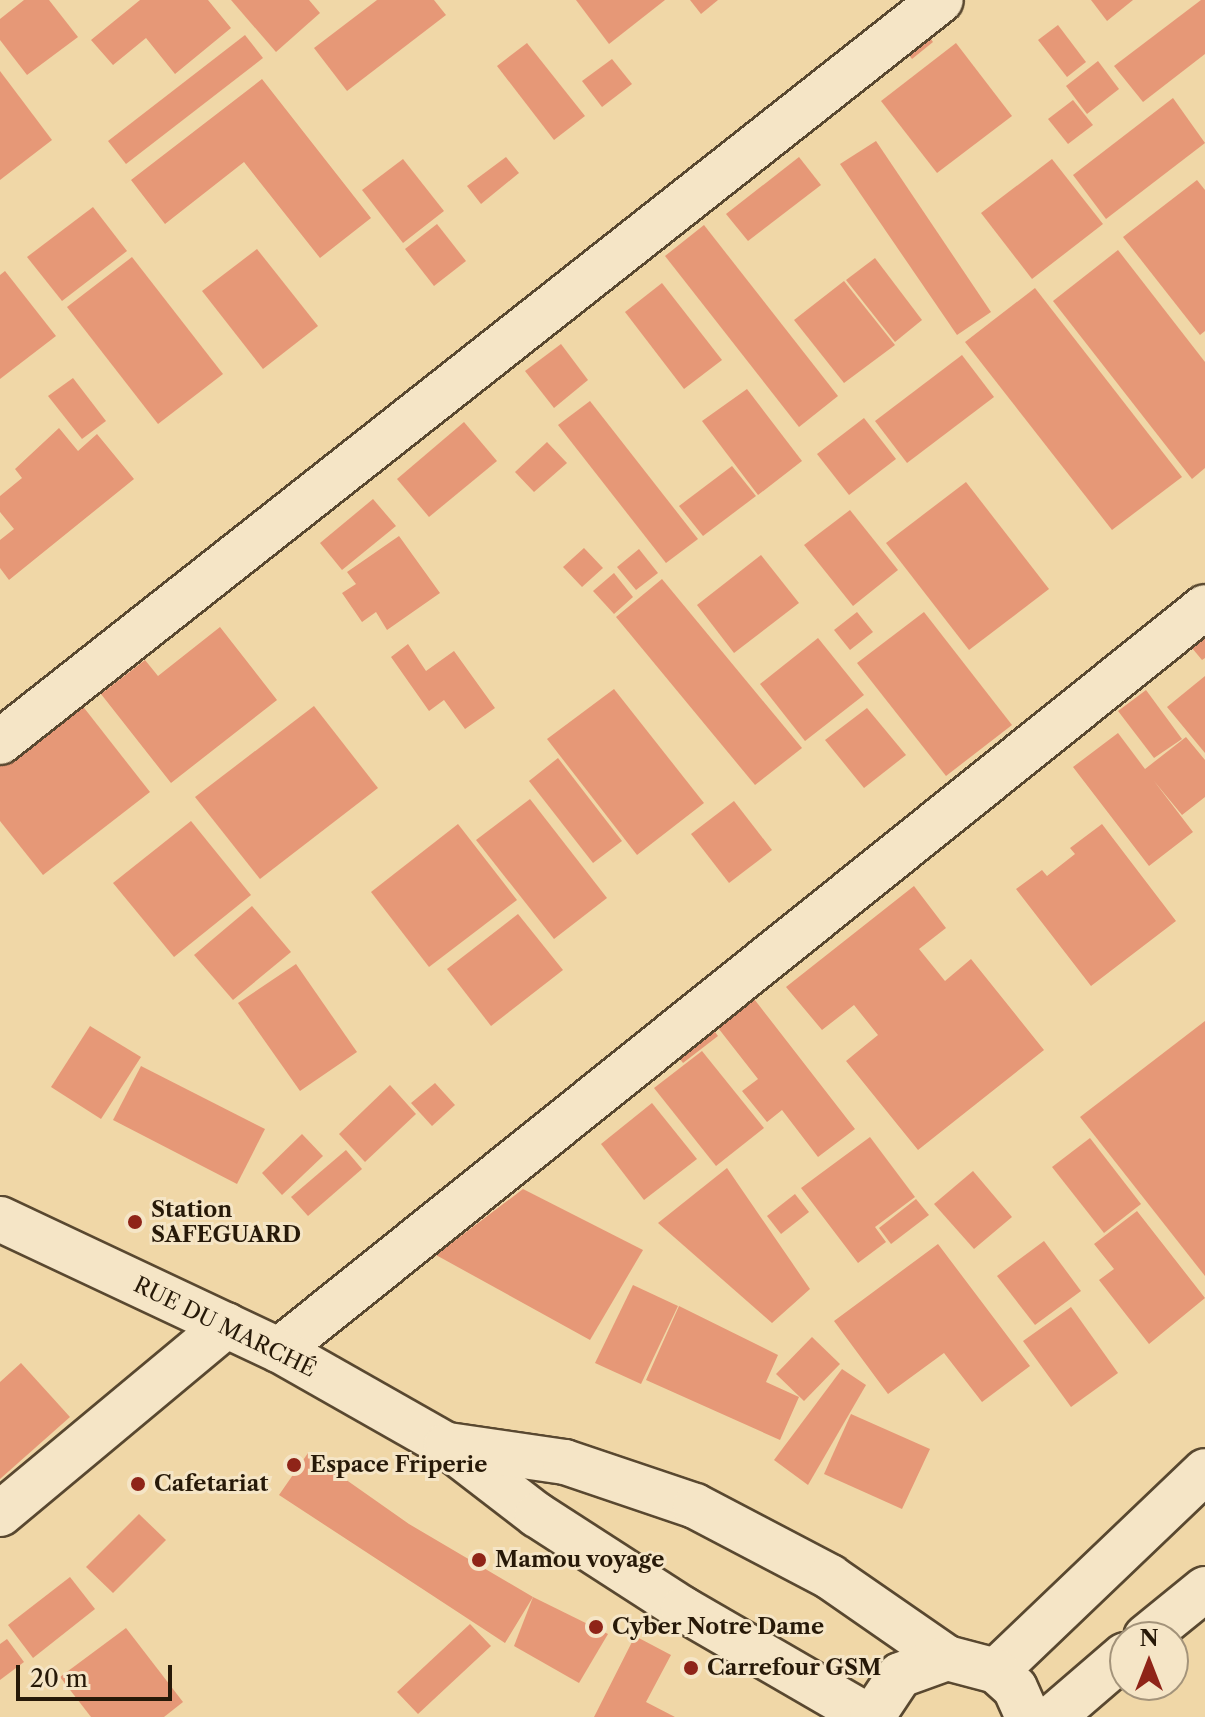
<!DOCTYPE html>
<meta charset="utf-8">
<style>
body{margin:0}
#map{position:relative;width:1205px;height:1717px;overflow:hidden;background:#f0d7a7;font-family:"Libre Caslon Text",serif}
div>[style]{position:absolute}
.building>*{inset:0;background:#e69877}
.roads{filter:drop-shadow(2px 0 #594830) drop-shadow(-2px 0 #594830) drop-shadow(0 2px #594830) drop-shadow(0 -2px #594830)}
.street>*{height:44px;margin:-22px;padding:0 22px;transform-origin:22px;border-radius:22px;background:#f5e5c6}
.secondary>*{height:44px;margin:-22px;padding:0 22px;transform-origin:22px;border-radius:22px;background:#f5e5c6}
.dots>*{width:22px;height:22px;translate:-50% -50%;box-sizing:border-box;border:4px solid #f5e5c6;border-radius:50%}
span{translate:-50% -50%;white-space:nowrap;text-align:center;line-height:1.15;-webkit-text-stroke:6px #f5e5c6;paint-order:stroke}
.poi-label{font-size:22px;color:#271908;font-weight:700}
.left{translate:0 -50%;text-align:left}
.street-label{font-size:22px;color:#271908}
.north{position:absolute;left:1109px;top:1621px;width:80px;height:80px;box-sizing:border-box;background:#f5e5c6;border:2px solid #a3937a;border-radius:50%;rotate:0deg;font-size:22px;font-weight:700;line-height:32px;text-align:center;color:#271908}
.north::after{content:'';display:block;margin:auto;width:28px;height:36px;background:#8f2418;clip-path:polygon(50% 0,100% 100%,50% 72%,0 100%)}
.scale{position:absolute;left:16px;top:1665px;width:156px;height:36px;box-sizing:border-box;border:4px solid #271908;border-top:0;padding-left:10px;font-size:24px;line-height:28px;white-space:nowrap;color:#271908;-webkit-text-stroke:6px #f5e5c6;paint-order:stroke}
</style>
<div id="map">
<div class="building">
<div style="clip-path:polygon(24px 0,49px 0,78px 37px,27px 75px,0 40px,0 19px)"></div>
<div style="clip-path:polygon(140px 0,208px 0,231px 28px,175px 74px,146px 38px,113px 65px,91px 40px)"></div>
<div style="clip-path:polygon(231px 0,309px 0,320px 13px,276px 52px)"></div>
<div style="clip-path:polygon(377px 0,434px 0,446px 15px,347px 91px,314px 48px)"></div>
<div style="clip-path:polygon(576px 0,665px 0,609px 44px)"></div>
<div style="clip-path:polygon(690px 0,718px 0,701px 14px)"></div>
<div style="clip-path:polygon(1091px 0,1133px 0,1107px 21px)"></div>
<div style="clip-path:polygon(1201px 0,1205px 0,1205px 54px,1143px 102px,1114px 66px)"></div>
<div style="clip-path:polygon(920px 24px,933px 42px,912px 59px,898px 40px)"></div>
<div style="clip-path:polygon(1058px 25px,1086px 62px,1067px 77px,1038px 40px)"></div>
<div style="clip-path:polygon(245px 35px,263px 58px,126px 164px,108px 141px)"></div>
<div style="clip-path:polygon(527px 43px,585px 116px,554px 140px,497px 66px)"></div>
<div style="clip-path:polygon(956px 43px,1012px 116px,937px 173px,881px 101px)"></div>
<div style="clip-path:polygon(612px 59px,632px 84px,602px 107px,582px 81px)"></div>
<div style="clip-path:polygon(1098px 61px,1119px 89px,1087px 114px,1066px 86px)"></div>
<div style="clip-path:polygon(0 71px,52px 140px,0 180px)"></div>
<div style="clip-path:polygon(262px 79px,371px 218px,320px 258px,244px 162px,165px 224px,131px 180px)"></div>
<div style="clip-path:polygon(1173px 98px,1205px 143px,1106px 219px,1073px 175px)"></div>
<div style="clip-path:polygon(1073px 100px,1093px 125px,1068px 144px,1048px 119px)"></div>
<div style="clip-path:polygon(876px 141px,991px 312px,957px 335px,840px 164px)"></div>
<div style="clip-path:polygon(506px 157px,519px 173px,481px 204px,467px 186px)"></div>
<div style="clip-path:polygon(799px 157px,821px 185px,748px 241px,726px 214px)"></div>
<div style="clip-path:polygon(403px 159px,444px 211px,403px 243px,362px 190px)"></div>
<div style="clip-path:polygon(1052px 159px,1103px 224px,1032px 279px,981px 213px)"></div>
<div style="clip-path:polygon(1197px 180px,1205px 190px,1205px 331px,1200px 335px,1123px 237px)"></div>
<div style="clip-path:polygon(93px 207px,127px 251px,62px 301px,27px 257px)"></div>
<div style="clip-path:polygon(437px 224px,466px 261px,434px 286px,405px 249px)"></div>
<div style="clip-path:polygon(704px 225px,838px 396px,799px 427px,665px 256px)"></div>
<div style="clip-path:polygon(257px 249px,318px 326px,263px 369px,202px 291px)"></div>
<div style="clip-path:polygon(1118px 250px,1205px 362px,1205px 468px,1192px 479px,1053px 301px)"></div>
<div style="clip-path:polygon(132px 257px,223px 374px,158px 424px,67px 307px)"></div>
<div style="clip-path:polygon(875px 258px,922px 320px,895px 342px,846px 280px)"></div>
<div style="clip-path:polygon(5px 271px,56px 336px,0 379px,0 275px)"></div>
<div style="clip-path:polygon(844px 281px,895px 345px,844px 383px,794px 320px)"></div>
<div style="clip-path:polygon(662px 283px,722px 360px,684px 389px,625px 312px)"></div>
<div style="clip-path:polygon(1035px 288px,1182px 477px,1112px 530px,965px 342px)"></div>
<div style="clip-path:polygon(561px 344px,588px 380px,554px 408px,525px 371px)"></div>
<div style="clip-path:polygon(962px 355px,994px 397px,907px 463px,875px 421px)"></div>
<div style="clip-path:polygon(73px 378px,106px 421px,82px 439px,48px 396px)"></div>
<div style="clip-path:polygon(747px 389px,802px 461px,758px 495px,702px 421px)"></div>
<div style="clip-path:polygon(590px 401px,698px 539px,666px 563px,558px 425px)"></div>
<div style="clip-path:polygon(864px 418px,896px 459px,849px 495px,817px 454px)"></div>
<div style="clip-path:polygon(464px 422px,497px 461px,429px 517px,397px 479px)"></div>
<div style="clip-path:polygon(59px 428px,78px 451px,97px 434px,134px 479px,9px 580px,0 568px,0 540px,14px 529px,0 512px,0 496px,22px 478px,15px 469px)"></div>
<div style="clip-path:polygon(547px 442px,567px 463px,534px 492px,515px 472px)"></div>
<div style="clip-path:polygon(732px 466px,756px 496px,703px 536px,679px 506px)"></div>
<div style="clip-path:polygon(966px 482px,1049px 589px,969px 650px,886px 543px)"></div>
<div style="clip-path:polygon(373px 499px,396px 526px,342px 570px,320px 543px)"></div>
<div style="clip-path:polygon(850px 510px,898px 570px,853px 606px,804px 545px)"></div>
<div style="clip-path:polygon(399px 536px,440px 593px,387px 630px,376px 612px,362px 622px,342px 593px,356px 584px,347px 572px)"></div>
<div style="clip-path:polygon(584px 548px,603px 568px,582px 587px,563px 567px)"></div>
<div style="clip-path:polygon(639px 549px,658px 573px,636px 590px,617px 567px)"></div>
<div style="clip-path:polygon(761px 555px,799px 603px,734px 653px,697px 605px)"></div>
<div style="clip-path:polygon(614px 573px,633px 597px,614px 614px,593px 591px)"></div>
<div style="clip-path:polygon(662px 579px,802px 748px,755px 785px,616px 617px)"></div>
<div style="clip-path:polygon(857px 612px,873px 632px,850px 650px,834px 630px)"></div>
<div style="clip-path:polygon(924px 612px,1012px 725px,946px 776px,857px 663px)"></div>
<div style="clip-path:polygon(1205px 617px,1205px 658px,1202px 660px,1182px 636px)"></div>
<div style="clip-path:polygon(220px 627px,277px 700px,171px 783px,101px 694px,145px 660px,158px 676px)"></div>
<div style="clip-path:polygon(818px 638px,864px 695px,805px 741px,760px 684px)"></div>
<div style="clip-path:polygon(408px 644px,426px 671px,454px 651px,495px 708px,465px 729px,444px 700px,429px 711px,391px 657px)"></div>
<div style="clip-path:polygon(1205px 676px,1205px 753px,1167px 707px)"></div>
<div style="clip-path:polygon(614px 689px,704px 803px,637px 855px,547px 739px)"></div>
<div style="clip-path:polygon(1146px 690px,1182px 739px,1154px 758px,1118px 711px)"></div>
<div style="clip-path:polygon(74px 695px,150px 792px,43px 875px,0 821px,0 751px)"></div>
<div style="clip-path:polygon(314px 706px,378px 788px,260px 879px,195px 797px)"></div>
<div style="clip-path:polygon(867px 708px,906px 755px,864px 788px,825px 740px)"></div>
<div style="clip-path:polygon(1118px 733px,1145px 769px,1186px 737px,1205px 760px,1205px 797px,1182px 815px,1154px 781px,1193px 832px,1149px 866px,1073px 767px)"></div>
<div style="clip-path:polygon(558px 758px,622px 841px,593px 863px,529px 781px)"></div>
<div style="clip-path:polygon(530px 799px,607px 898px,554px 939px,476px 840px)"></div>
<div style="clip-path:polygon(734px 801px,772px 850px,729px 883px,691px 834px)"></div>
<div style="clip-path:polygon(191px 821px,251px 895px,174px 957px,113px 883px)"></div>
<div style="clip-path:polygon(458px 824px,517px 900px,429px 967px,371px 892px)"></div>
<div style="clip-path:polygon(1102px 824px,1176px 921px,1091px 986px,1016px 889px,1042px 870px,1047px 876px,1075px 854px,1070px 848px)"></div>
<div style="clip-path:polygon(914px 886px,946px 928px,919px 949px,945px 981px,971px 959px,1044px 1050px,918px 1150px,846px 1061px,878px 1035px,854px 1005px,822px 1030px,786px 987px)"></div>
<div style="clip-path:polygon(252px 906px,291px 952px,233px 1000px,194px 955px)"></div>
<div style="clip-path:polygon(518px 914px,563px 970px,491px 1026px,447px 969px)"></div>
<div style="clip-path:polygon(296px 964px,357px 1052px,300px 1091px,238px 1003px)"></div>
<div style="clip-path:polygon(751px 995px,855px 1129px,818px 1157px,782px 1110px,767px 1122px,742px 1091px,758px 1079px,715px 1024px)"></div>
<div style="clip-path:polygon(697px 1008px,718px 1036px,683px 1063px,662px 1036px)"></div>
<div style="clip-path:polygon(1205px 1021px,1205px 1276px,1080px 1117px)"></div>
<div style="clip-path:polygon(90px 1026px,141px 1057px,101px 1119px,51px 1087px)"></div>
<div style="clip-path:polygon(702px 1051px,764px 1128px,716px 1166px,654px 1088px)"></div>
<div style="clip-path:polygon(141px 1066px,265px 1129px,237px 1184px,113px 1120px)"></div>
<div style="clip-path:polygon(435px 1083px,455px 1105px,432px 1126px,411px 1103px)"></div>
<div style="clip-path:polygon(390px 1085px,416px 1114px,365px 1162px,339px 1134px)"></div>
<div style="clip-path:polygon(652px 1103px,697px 1159px,644px 1200px,601px 1144px)"></div>
<div style="clip-path:polygon(302px 1134px,323px 1156px,282px 1195px,262px 1173px)"></div>
<div style="clip-path:polygon(870px 1137px,915px 1197px,875px 1227px,886px 1242px,858px 1263px,801px 1188px)"></div>
<div style="clip-path:polygon(1090px 1138px,1141px 1204px,1104px 1233px,1052px 1167px)"></div>
<div style="clip-path:polygon(346px 1150px,362px 1169px,308px 1216px,291px 1197px)"></div>
<div style="clip-path:polygon(727px 1168px,810px 1289px,772px 1323px,658px 1223px)"></div>
<div style="clip-path:polygon(973px 1171px,1012px 1217px,974px 1249px,934px 1204px)"></div>
<div style="clip-path:polygon(523px 1189px,643px 1250px,590px 1340px,436px 1255px)"></div>
<div style="clip-path:polygon(795px 1194px,809px 1212px,781px 1234px,767px 1216px)"></div>
<div style="clip-path:polygon(916px 1199px,929px 1215px,891px 1244px,879px 1228px)"></div>
<div style="clip-path:polygon(1137px 1211px,1205px 1298px,1149px 1344px,1099px 1280px,1114px 1269px,1094px 1244px)"></div>
<div style="clip-path:polygon(1044px 1241px,1081px 1291px,1035px 1325px,997px 1276px)"></div>
<div style="clip-path:polygon(938px 1244px,1030px 1366px,982px 1402px,944px 1353px,888px 1394px,834px 1321px)"></div>
<div style="clip-path:polygon(633px 1285px,678px 1306px,641px 1384px,595px 1363px)"></div>
<div style="clip-path:polygon(679px 1306px,778px 1355px,766px 1382px,799px 1397px,780px 1440px,646px 1380px)"></div>
<div style="clip-path:polygon(1071px 1307px,1118px 1373px,1071px 1407px,1023px 1341px)"></div>
<div style="clip-path:polygon(812px 1337px,840px 1364px,804px 1401px,776px 1374px)"></div>
<div style="clip-path:polygon(21px 1363px,70px 1417px,0 1479px,0 1382px)"></div>
<div style="clip-path:polygon(842px 1369px,866px 1385px,808px 1485px,774px 1460px)"></div>
<div style="clip-path:polygon(851px 1414px,930px 1449px,902px 1509px,824px 1474px)"></div>
<div style="clip-path:polygon(308px 1453px,409px 1524px,533px 1597px,505px 1643px,279px 1495px)"></div>
<div style="clip-path:polygon(139px 1514px,166px 1540px,113px 1593px,86px 1567px)"></div>
<div style="clip-path:polygon(70px 1577px,95px 1609px,33px 1658px,8px 1625px)"></div>
<div style="clip-path:polygon(533px 1597px,608px 1634px,579px 1683px,514px 1646px)"></div>
<div style="clip-path:polygon(470px 1624px,491px 1646px,418px 1714px,397px 1692px)"></div>
<div style="clip-path:polygon(126px 1628px,183px 1702px,164px 1717px,91px 1717px,60px 1677px)"></div>
<div style="clip-path:polygon(635px 1636px,671px 1655px,646px 1702px,675px 1717px,594px 1717px)"></div>
<div style="clip-path:polygon(7px 1639px,24px 1662px,0 1680px,0 1644px)"></div>
</div>
<div class="roads">
<div class="street">
<div style="left:0;top:742px;width:1198px;rotate:-38.26deg"></div>
<div style="left:279px;top:1350px;width:1187px;rotate:-38.74deg"></div>
<div style="left:0;top:1514px;width:295px;rotate:-39.8deg"></div>
<div style="left:1146px;top:1637px;width:76px;rotate:-39.1deg"></div>
<div style="left:996px;top:1671px;width:289px;rotate:-43.7deg"></div>
<div style="left:1053px;top:1717px;width:95px;rotate:-40.7deg"></div>
</div>
<div class="secondary">
<div style="left:0;top:1219px;width:308px;rotate:25.2deg"></div>
<div style="left:279px;top:1350px;width:192px;rotate:29.6deg"></div>
<div style="left:446px;top:1445px;width:115px;rotate:37.6deg"></div>
<div style="left:537px;top:1515px;width:174px;rotate:32.8deg"></div>
<div style="left:683px;top:1609px;width:215px;rotate:30.1deg"></div>
<div style="left:448px;top:1445px;width:118px;rotate:8.3deg"></div>
<div style="left:565px;top:1462px;width:137px;rotate:18.7deg"></div>
<div style="left:695px;top:1506px;width:153px;rotate:27.7deg"></div>
<div style="left:830px;top:1577px;width:142px;rotate:34.7deg"></div>
<div style="left:872px;top:1717px;width:50px;rotate:-56.3deg"></div>
<div style="left:900px;top:1675px;width:50px;rotate:-19.9deg"></div>
<div style="left:947px;top:1658px;width:51px;rotate:14.9deg"></div>
<div style="left:996px;top:1671px;width:25px;rotate:42deg"></div>
<div style="left:1015px;top:1688px;width:32px;rotate:66deg"></div>
</div>
</div>
<div class="dots">
<div style="left:135px;top:1222px;background:#8f2418"></div>
<div style="left:294px;top:1465px;background:#8f2418"></div>
<div style="left:138px;top:1484px;background:#8f2418"></div>
<div style="left:479px;top:1560px;background:#8f2418"></div>
<div style="left:596px;top:1627px;background:#8f2418"></div>
<div style="left:691px;top:1668px;background:#8f2418"></div>
</div>
<div class="poi-label">
<span class="left" style="left:151px;top:1222px">Station<br>SAFEGUARD</span>
<span class="left" style="left:310px;top:1465px">Espace Friperie</span>
<span class="left" style="left:154px;top:1484px">Cafetariat</span>
<span class="left" style="left:495px;top:1560px">Mamou voyage</span>
<span class="left" style="left:612px;top:1627px">Cyber Notre Dame</span>
<span class="left" style="left:707px;top:1668px">Carrefour GSM</span>
</div>
<div class="street-label">
<span style="left:225px;top:1327px;rotate:26deg">RUE DU MARCHÉ</span>
</div>
<div class="north">N</div>
<div class="scale">20 m</div>
</div>
